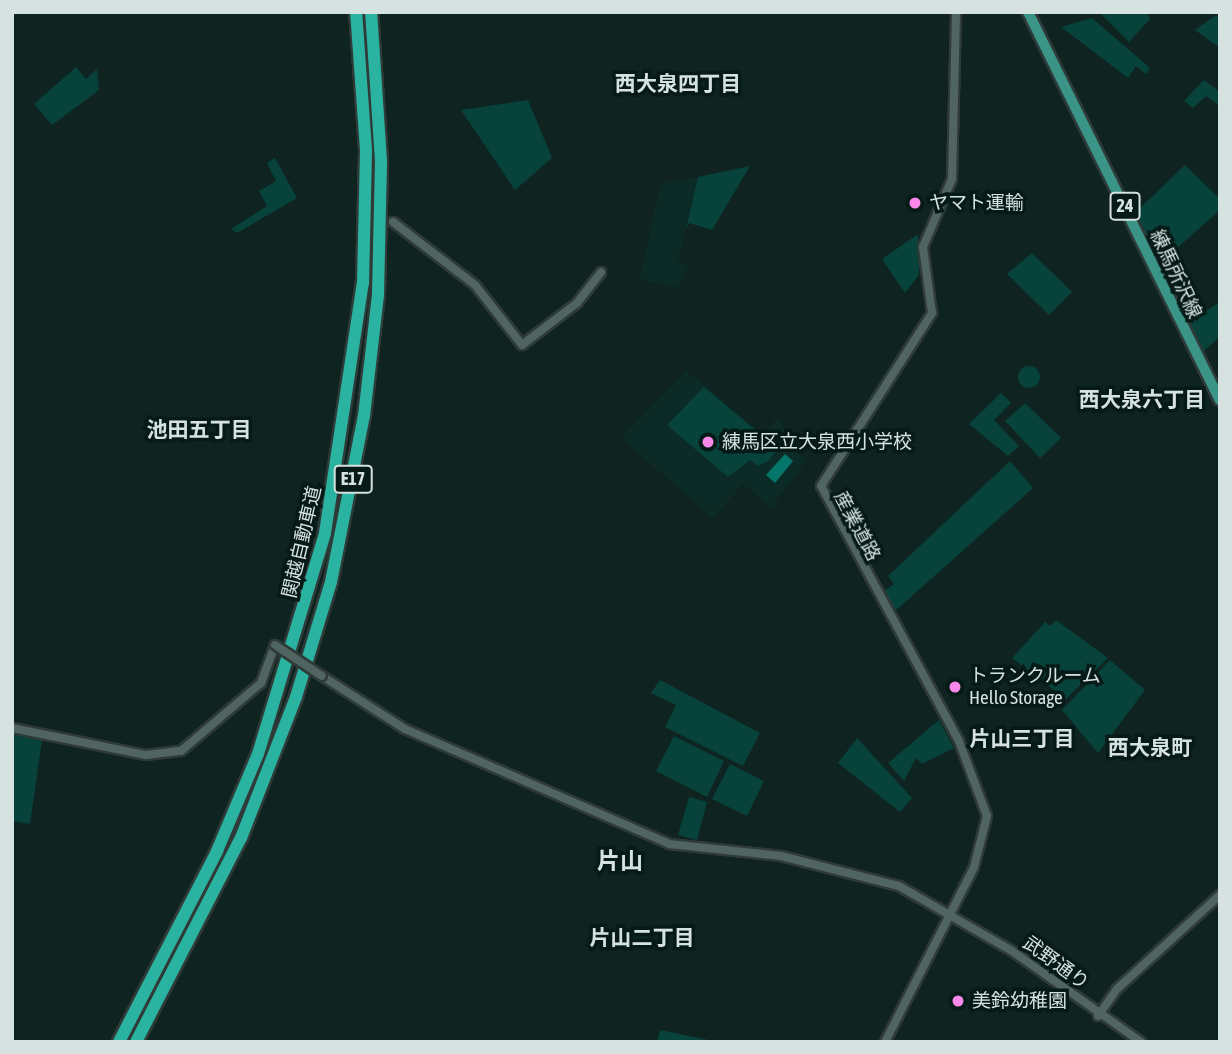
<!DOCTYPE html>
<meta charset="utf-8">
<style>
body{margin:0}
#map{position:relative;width:1232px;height:1054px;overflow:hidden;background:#0f2320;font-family:"Asap Condensed","Noto Sans JP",sans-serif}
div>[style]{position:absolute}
.built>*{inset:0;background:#0c2b26}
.green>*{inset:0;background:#07433b}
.round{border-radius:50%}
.water>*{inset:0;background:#07766a}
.roads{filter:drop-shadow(2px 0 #2f3b39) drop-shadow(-2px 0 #2f3b39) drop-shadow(0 2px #2f3b39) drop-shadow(0 -2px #2f3b39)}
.minor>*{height:8px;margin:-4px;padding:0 4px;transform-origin:4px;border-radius:4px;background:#506561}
.major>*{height:10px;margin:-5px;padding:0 5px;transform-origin:5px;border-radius:5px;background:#3a9487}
.highway>*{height:12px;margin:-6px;padding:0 6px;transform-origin:6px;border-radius:6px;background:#2bb3a1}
.bridges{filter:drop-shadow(2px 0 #2f3b39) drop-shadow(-2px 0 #2f3b39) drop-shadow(0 2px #2f3b39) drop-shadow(0 -2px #2f3b39)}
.minor-bridge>*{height:8px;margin:-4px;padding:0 4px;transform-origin:4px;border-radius:4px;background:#506561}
.dots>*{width:19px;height:19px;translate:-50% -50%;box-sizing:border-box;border:4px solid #061a17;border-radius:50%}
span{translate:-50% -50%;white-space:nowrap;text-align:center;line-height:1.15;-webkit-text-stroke:7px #061a17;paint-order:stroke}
.shield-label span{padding:2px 5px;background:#061a17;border:2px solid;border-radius:5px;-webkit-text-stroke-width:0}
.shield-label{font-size:18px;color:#d6e2df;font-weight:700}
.poi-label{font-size:19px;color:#d6e2df}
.left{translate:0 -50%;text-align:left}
.street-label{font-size:19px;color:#d6e2df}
.neighbourhood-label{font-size:21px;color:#d6e2df;font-weight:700}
.quarter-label{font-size:23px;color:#d6e2df;font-weight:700}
.frame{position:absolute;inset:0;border:14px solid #d6e2df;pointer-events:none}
</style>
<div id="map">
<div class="built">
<div style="clip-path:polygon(698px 177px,678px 260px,689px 266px,678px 288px,639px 279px,661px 184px)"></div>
<div style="clip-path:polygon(687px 371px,763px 435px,776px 419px,797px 437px,789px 446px,807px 460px,771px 508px,743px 484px,713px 518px,621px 438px)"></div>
</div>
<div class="green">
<div style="clip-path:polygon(1099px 12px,1147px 12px,1150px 19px,1129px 42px)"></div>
<div style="clip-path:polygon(1216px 15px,1220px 17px,1220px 48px,1195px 30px)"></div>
<div style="clip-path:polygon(1092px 18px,1150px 68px,1146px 74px,1136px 66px,1128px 78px,1061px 27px)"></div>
<div style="clip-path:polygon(76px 67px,86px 79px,97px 69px,99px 90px,52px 125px,34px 104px)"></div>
<div style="clip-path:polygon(1204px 80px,1220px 92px,1220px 106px,1206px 96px,1193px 108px,1184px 101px)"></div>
<div style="clip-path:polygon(528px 100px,552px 158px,515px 190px,461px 110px)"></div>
<div style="clip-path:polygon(275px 158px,297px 198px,237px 233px,231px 229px,267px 206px,259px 191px,276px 181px,267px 163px)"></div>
<div style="clip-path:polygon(1185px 165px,1220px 199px,1220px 210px,1159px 264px,1136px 212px)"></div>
<div style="clip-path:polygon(750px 166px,712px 230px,689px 223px,686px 229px,698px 177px)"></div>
<div style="clip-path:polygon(918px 234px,919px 275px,905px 293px,882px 259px)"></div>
<div style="clip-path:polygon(1032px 253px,1072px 292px,1049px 315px,1007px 274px)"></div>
<div style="clip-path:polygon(1220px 302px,1220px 336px,1202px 353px,1187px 323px)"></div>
<div class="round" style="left:1018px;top:366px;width:22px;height:22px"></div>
<div style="clip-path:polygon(704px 387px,778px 449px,768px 461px,758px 466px,750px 460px,728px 477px,667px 425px)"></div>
<div style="clip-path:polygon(1001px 393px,1011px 403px,994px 420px,1019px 446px,1008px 456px,969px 424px)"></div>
<div style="clip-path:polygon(1025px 403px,1061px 438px,1040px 458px,1005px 421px)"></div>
<div style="clip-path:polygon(1010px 461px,1033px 488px,894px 612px,883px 592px,894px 584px,888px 576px)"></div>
<div style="clip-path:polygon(1056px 620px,1108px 658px,1066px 699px,1012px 658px,1045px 622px,1050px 626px)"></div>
<div style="clip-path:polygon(1110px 660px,1145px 690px,1098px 753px,1062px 710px)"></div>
<div style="clip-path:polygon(660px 680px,760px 733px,743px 766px,665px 727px,676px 705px,651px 693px)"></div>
<div style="clip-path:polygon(939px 720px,954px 748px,922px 764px,916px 758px,904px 781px,888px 763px)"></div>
<div style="clip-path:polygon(12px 734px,42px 740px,30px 824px,12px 821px)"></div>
<div style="clip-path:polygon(674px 736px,724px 761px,707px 797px,656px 771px)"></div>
<div style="clip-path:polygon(857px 738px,912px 798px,900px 812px,838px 763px)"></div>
<div style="clip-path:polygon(730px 764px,764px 781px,747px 816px,712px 799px)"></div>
<div style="clip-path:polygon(689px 797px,707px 802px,697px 840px,678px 835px)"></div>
<div style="clip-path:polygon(660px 1030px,718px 1042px,657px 1042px)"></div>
</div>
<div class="water">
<div style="clip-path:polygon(785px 454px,793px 461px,775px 483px,766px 475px)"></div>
</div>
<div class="roads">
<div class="minor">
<div style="left:393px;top:222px;width:103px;rotate:37.5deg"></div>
<div style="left:475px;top:285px;width:76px;rotate:51.9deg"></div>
<div style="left:522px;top:345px;width:69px;rotate:-37.4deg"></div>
<div style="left:577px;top:303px;width:39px;rotate:-52deg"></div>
<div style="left:322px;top:676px;width:98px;rotate:32.6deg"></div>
<div style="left:405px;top:729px;width:288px;rotate:23.5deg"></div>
<div style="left:669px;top:844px;width:113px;rotate:6.1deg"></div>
<div style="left:781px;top:856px;width:122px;rotate:14.3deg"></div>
<div style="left:899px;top:886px;width:130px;rotate:29.9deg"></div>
<div style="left:1012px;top:951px;width:158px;rotate:35.2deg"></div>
<div style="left:12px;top:728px;width:137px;rotate:11.4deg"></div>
<div style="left:146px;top:755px;width:35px;rotate:-7deg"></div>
<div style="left:181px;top:751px;width:105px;rotate:-40.4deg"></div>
<div style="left:261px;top:683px;width:40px;rotate:-69.8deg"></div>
<div style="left:1098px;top:1016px;width:33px;rotate:-55deg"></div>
<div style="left:1117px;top:989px;width:139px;rotate:-42.4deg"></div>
<div style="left:885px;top:1042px;width:196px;rotate:-63deg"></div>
<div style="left:974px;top:867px;width:53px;rotate:-75.7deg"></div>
<div style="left:987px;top:816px;width:80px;rotate:-110.5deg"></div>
<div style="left:959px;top:741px;width:290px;rotate:-118.4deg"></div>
<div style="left:821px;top:486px;width:206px;rotate:-57.3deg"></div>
<div style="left:932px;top:313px;width:67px;rotate:-97.8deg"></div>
<div style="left:923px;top:247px;width:74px;rotate:-66.9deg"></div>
<div style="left:952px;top:179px;width:167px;rotate:-88.6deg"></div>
</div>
<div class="major">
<div style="left:1028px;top:12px;width:433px;rotate:63.7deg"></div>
</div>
<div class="highway">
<div style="left:119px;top:1042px;width:215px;rotate:-62.8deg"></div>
<div style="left:217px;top:851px;width:105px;rotate:-67.1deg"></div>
<div style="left:258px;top:754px;width:231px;rotate:-73.1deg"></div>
<div style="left:325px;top:533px;width:253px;rotate:-81.4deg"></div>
<div style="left:363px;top:283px;width:133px;rotate:-88.7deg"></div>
<div style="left:366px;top:150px;width:138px;rotate:-94.1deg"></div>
<div style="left:136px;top:1042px;width:229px;rotate:-62.8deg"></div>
<div style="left:241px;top:838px;width:151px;rotate:-68.7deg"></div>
<div style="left:296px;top:697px;width:120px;rotate:-73.1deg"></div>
<div style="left:331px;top:582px;width:169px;rotate:-78.8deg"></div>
<div style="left:364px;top:416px;width:122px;rotate:-83.4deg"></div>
<div style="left:378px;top:295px;width:134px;rotate:-88.7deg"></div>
<div style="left:381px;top:161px;width:149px;rotate:-93.8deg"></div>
</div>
</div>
<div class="bridges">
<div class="minor-bridge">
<div style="left:275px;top:645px;width:56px;rotate:33.4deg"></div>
</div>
</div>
<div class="dots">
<div style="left:915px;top:203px;background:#f888ea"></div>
<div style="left:708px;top:442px;background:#f888ea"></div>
<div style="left:955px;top:687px;background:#f888ea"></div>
<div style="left:958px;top:1001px;background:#f888ea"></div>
</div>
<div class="shield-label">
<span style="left:1125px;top:206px">24</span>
<span style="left:353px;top:479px">E17</span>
</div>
<div class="poi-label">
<span class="left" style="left:929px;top:203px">ヤマト運輸</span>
<span class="left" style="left:722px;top:442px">練馬区立大泉西小学校</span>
<span class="left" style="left:969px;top:687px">トランクルーム<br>Hello Storage</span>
<span class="left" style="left:972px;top:1001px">美鈴幼稚園</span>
</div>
<div class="street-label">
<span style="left:1176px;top:274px;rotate:65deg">練馬所沢線</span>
<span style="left:857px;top:526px;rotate:62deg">産業道路</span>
<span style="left:302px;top:542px;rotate:-77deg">関越自動車道</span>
<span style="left:1056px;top:963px;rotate:36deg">武野通り</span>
</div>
<div class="neighbourhood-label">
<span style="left:678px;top:83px">西大泉四丁目</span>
<span style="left:1142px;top:399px">西大泉六丁目</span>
<span style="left:199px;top:429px">池田五丁目</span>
<span style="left:1022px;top:738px">片山三丁目</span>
<span style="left:1150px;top:747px">西大泉町</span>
<span style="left:642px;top:937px">片山二丁目</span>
</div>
<div class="quarter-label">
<span style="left:620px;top:861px">片山</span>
</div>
<div class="frame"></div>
</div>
